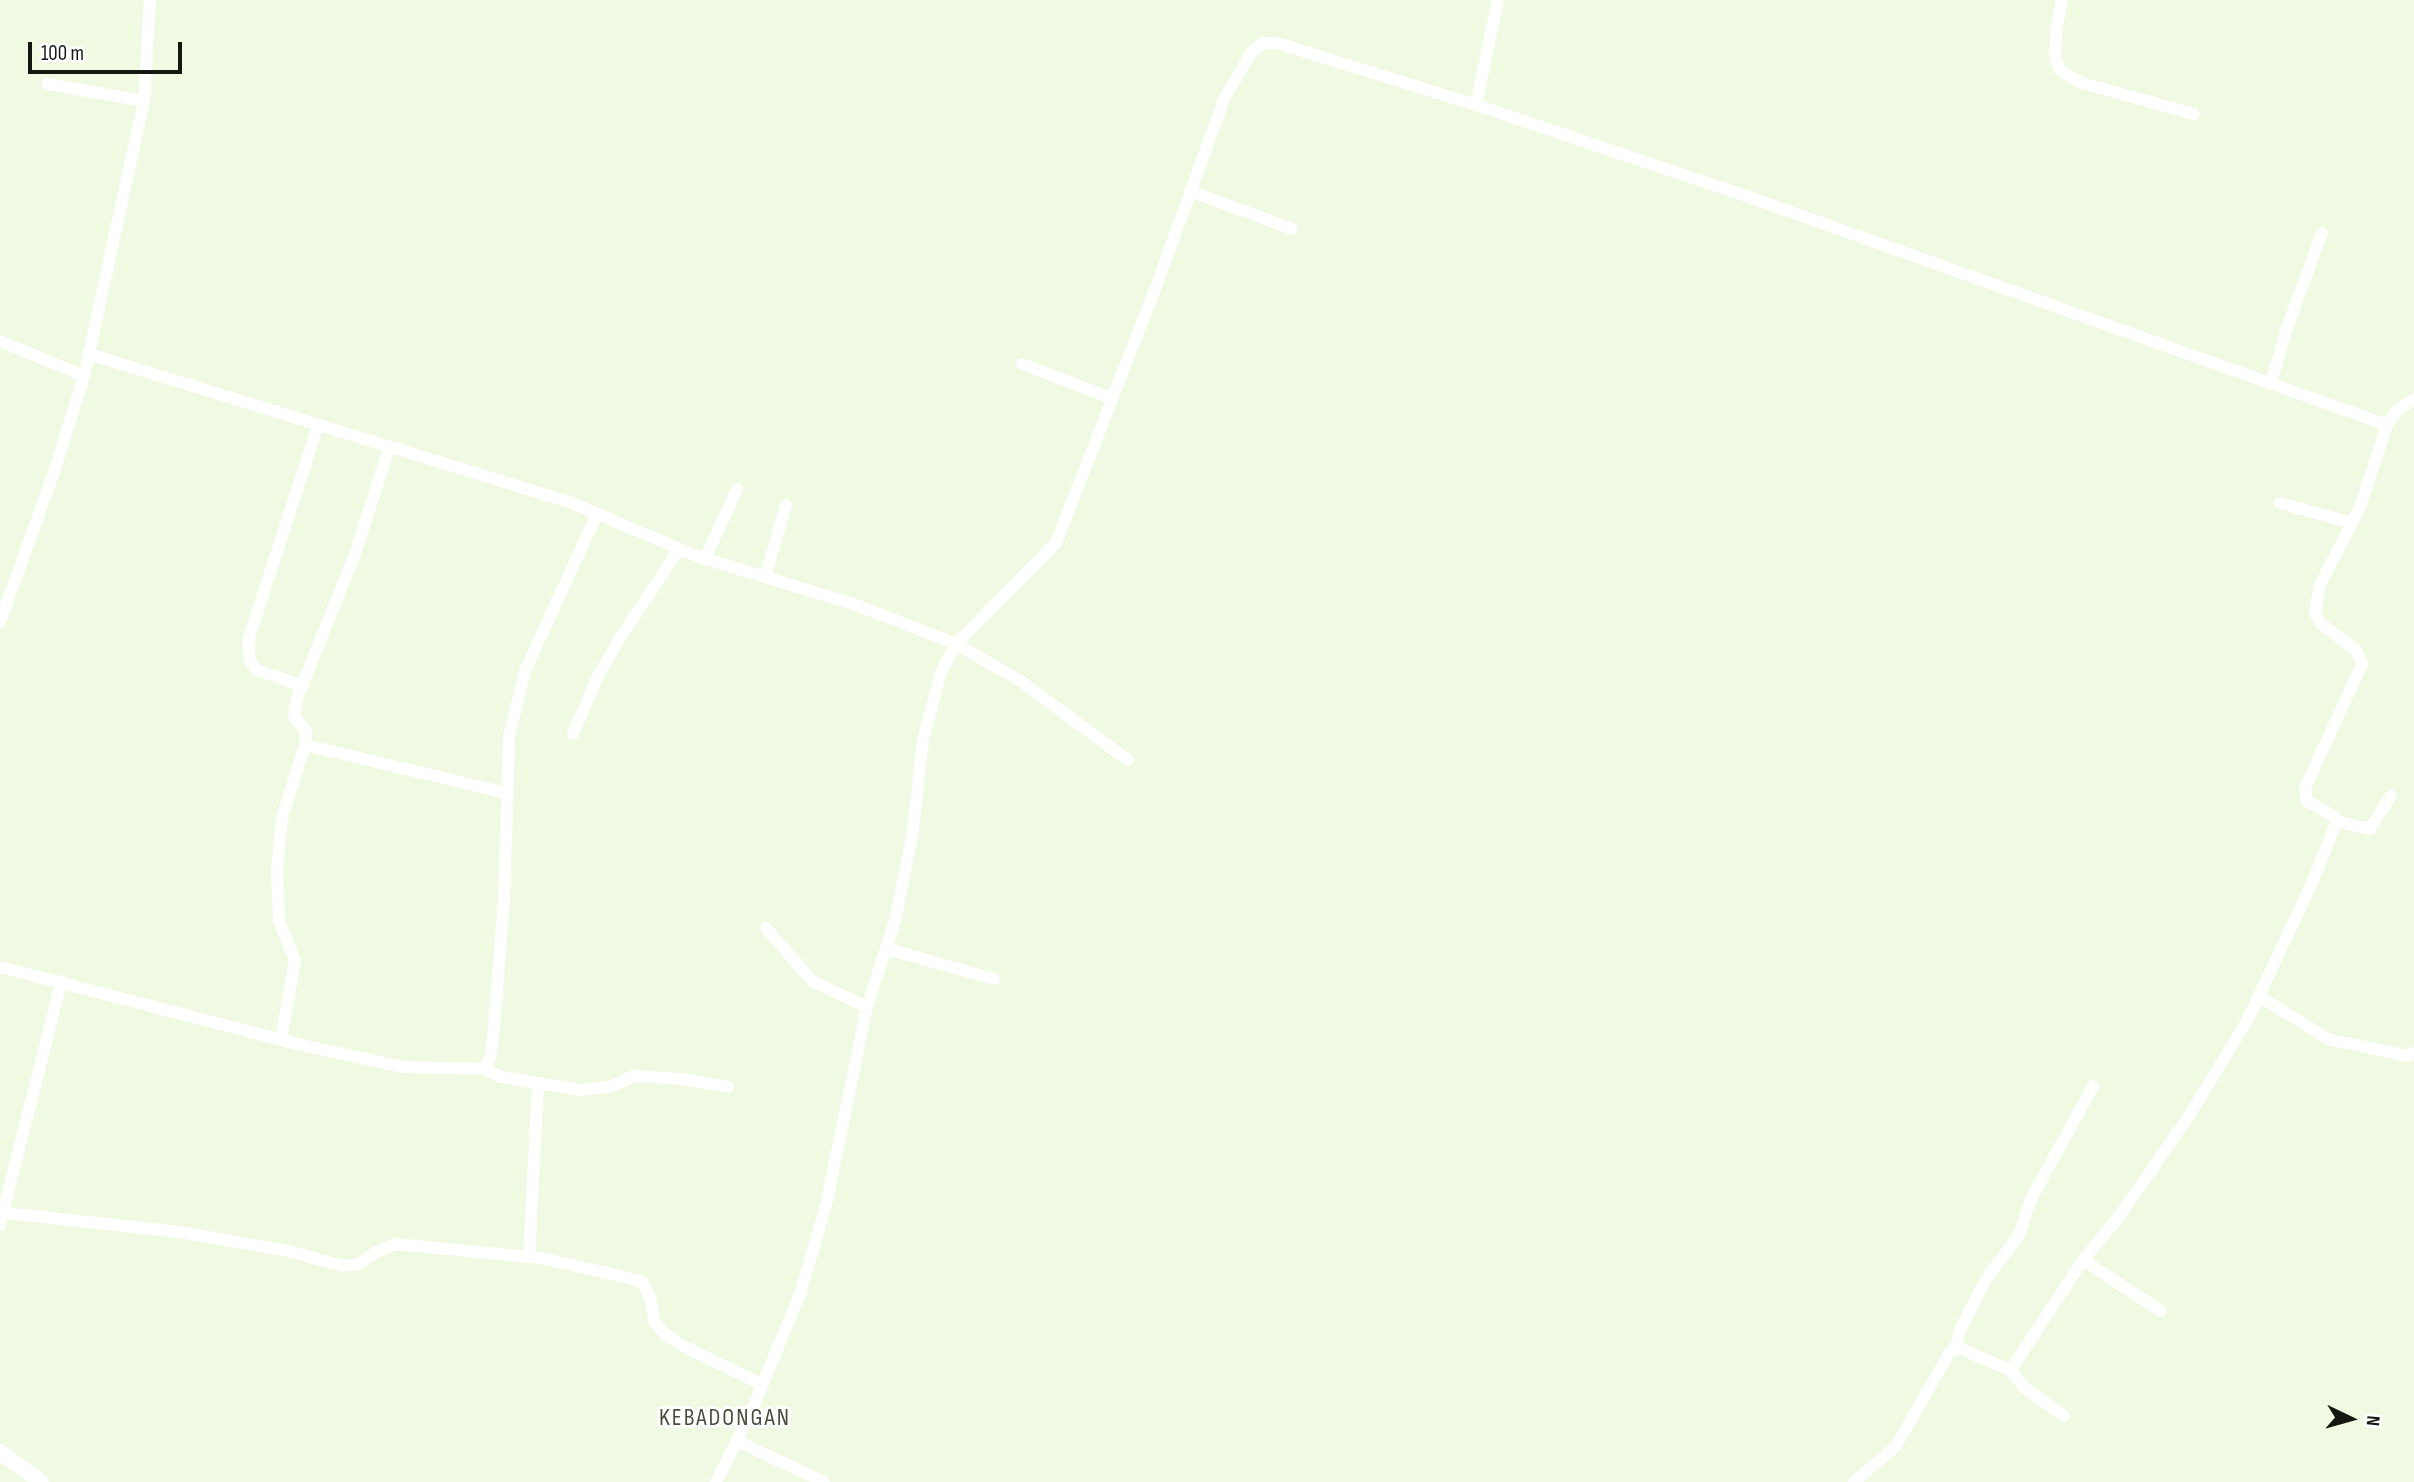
<!DOCTYPE html>
<style>
body{margin:0}
#map{position:relative;width:2414px;height:1482px;overflow:hidden;background:#f0f9e1;font-family:"Sofia Sans Condensed",sans-serif}
div>[style]{position:absolute}
.minor>*{height:12px;margin:-6px;padding:0 6px;transform-origin:6px;border-radius:6px;background:#fff}
.major>*{height:16px;margin:-8px;padding:0 8px;transform-origin:8px;border-radius:8px;background:#fff}
span{translate:-50% -50%;white-space:nowrap;text-align:center;line-height:1.15;-webkit-text-stroke:6px #fff;paint-order:stroke}
.quarter-label{font-size:24px;color:#474d39;letter-spacing:2px}
.north{position:absolute;left:2316px;top:1384px;width:70px;height:70px;-webkit-text-stroke:5px #fff;paint-order:stroke;rotate:95deg;font-size:19px;font-weight:700;line-height:28px;text-align:center;color:#151810}
.north::after{content:'';display:block;margin:auto;width:24px;height:32px;background:#151810;clip-path:polygon(50% 0,100% 100%,50% 72%,0 100%)}
.scale{position:absolute;left:28px;top:42px;width:154px;height:32px;box-sizing:border-box;border:4px solid #151810;border-top:0;padding-left:9px;font-size:21px;line-height:24px;white-space:nowrap;color:#151810;-webkit-text-stroke:5px #fff;paint-order:stroke}
</style>
<div id="map">
<div class="minor">
<div style="left:2062px;top:0;width:33px;rotate:101deg"></div>
<div style="left:2056px;top:32px;width:26px;rotate:92deg"></div>
<div style="left:2055px;top:58px;width:13px;rotate:67deg"></div>
<div style="left:2060px;top:70px;width:26px;rotate:31deg"></div>
<div style="left:2082px;top:83px;width:116px;rotate:15.5deg"></div>
<div style="left:47px;top:84px;width:98px;rotate:9.9deg"></div>
<div style="left:1476px;top:105px;width:107px;rotate:-78.2deg"></div>
<div style="left:1190px;top:191px;width:109px;rotate:20.4deg"></div>
<div style="left:0;top:341px;width:91px;rotate:22.6deg"></div>
<div style="left:89px;top:354px;width:505px;rotate:17.14deg"></div>
<div style="left:572px;top:503px;width:135px;rotate:23.1deg"></div>
<div style="left:696px;top:556px;width:167px;rotate:17deg"></div>
<div style="left:856px;top:605px;width:107px;rotate:21.3deg"></div>
<div style="left:956px;top:644px;width:73px;rotate:29.7deg"></div>
<div style="left:1019px;top:680px;width:135px;rotate:36.3deg"></div>
<div style="left:1022px;top:364px;width:95px;rotate:20.9deg"></div>
<div style="left:2271px;top:383px;width:60px;rotate:-73.7deg"></div>
<div style="left:2288px;top:325px;width:98px;rotate:-69.7deg"></div>
<div style="left:2280px;top:503px;width:75px;rotate:15.5deg"></div>
<div style="left:705px;top:559px;width:77px;rotate:-65.4deg"></div>
<div style="left:765px;top:577px;width:75px;rotate:-73.7deg"></div>
<div style="left:0;top:622px;width:159px;rotate:-70.2deg"></div>
<div style="left:54px;top:472px;width:101px;rotate:-72.6deg"></div>
<div style="left:84px;top:376px;width:281px;rotate:-77.7deg"></div>
<div style="left:144px;top:101px;width:101px;rotate:-86.6deg"></div>
<div style="left:303px;top:686px;width:49px;rotate:-160.8deg"></div>
<div style="left:257px;top:670px;width:11px;rotate:-131deg"></div>
<div style="left:250px;top:662px;width:21px;rotate:-95deg"></div>
<div style="left:248px;top:641px;width:227px;rotate:-72deg"></div>
<div style="left:573px;top:734px;width:63px;rotate:-66.7deg"></div>
<div style="left:598px;top:676px;width:44px;rotate:-59.9deg"></div>
<div style="left:620px;top:638px;width:107px;rotate:-56.5deg"></div>
<div style="left:305px;top:745px;width:208px;rotate:13.4deg"></div>
<div style="left:2337px;top:821px;width:34px;rotate:14deg"></div>
<div style="left:2370px;top:829px;width:39px;rotate:-58deg"></div>
<div style="left:766px;top:928px;width:70px;rotate:49deg"></div>
<div style="left:812px;top:981px;width:61px;rotate:25.3deg"></div>
<div style="left:888px;top:949px;width:110px;rotate:15.8deg"></div>
<div style="left:0;top:967px;width:320px;rotate:14.5deg"></div>
<div style="left:310px;top:1047px;width:95px;rotate:12.1deg"></div>
<div style="left:403px;top:1067px;width:81px;rotate:1.4deg"></div>
<div style="left:484px;top:1069px;width:15px;rotate:-62deg"></div>
<div style="left:491px;top:1056px;width:27px;rotate:-84deg"></div>
<div style="left:494px;top:1029px;width:130px;rotate:-85.6deg"></div>
<div style="left:504px;top:899px;width:162px;rotate:-88.2deg"></div>
<div style="left:509px;top:737px;width:68px;rotate:-76.4deg"></div>
<div style="left:525px;top:671px;width:173px;rotate:-65.4deg"></div>
<div style="left:2259px;top:996px;width:81px;rotate:31.9deg"></div>
<div style="left:2328px;top:1039px;width:81px;rotate:12.1deg"></div>
<div style="left:2407px;top:1056px;width:8px;rotate:-23deg"></div>
<div style="left:281px;top:1039px;width:79px;rotate:-79.8deg"></div>
<div style="left:295px;top:961px;width:43px;rotate:-111.8deg"></div>
<div style="left:279px;top:921px;width:51px;rotate:-92.2deg"></div>
<div style="left:277px;top:870px;width:52px;rotate:-84.5deg"></div>
<div style="left:282px;top:818px;width:77px;rotate:-72.5deg"></div>
<div style="left:305px;top:745px;width:14px;rotate:-86deg"></div>
<div style="left:306px;top:731px;width:19px;rotate:-129deg"></div>
<div style="left:294px;top:716px;width:18px;rotate:-81deg"></div>
<div style="left:297px;top:698px;width:155px;rotate:-68.1deg"></div>
<div style="left:355px;top:554px;width:111px;rotate:-72.2deg"></div>
<div style="left:484px;top:1069px;width:19px;rotate:25deg"></div>
<div style="left:501px;top:1077px;width:80px;rotate:9.3deg"></div>
<div style="left:580px;top:1090px;width:30px;rotate:-6deg"></div>
<div style="left:610px;top:1087px;width:26px;rotate:-25deg"></div>
<div style="left:634px;top:1076px;width:49px;rotate:3.5deg"></div>
<div style="left:683px;top:1079px;width:46px;rotate:10.1deg"></div>
<div style="left:5px;top:1213px;width:176px;rotate:6.2deg"></div>
<div style="left:180px;top:1232px;width:110px;rotate:10deg"></div>
<div style="left:288px;top:1251px;width:57px;rotate:15.3deg"></div>
<div style="left:343px;top:1266px;width:16px;rotate:-7deg"></div>
<div style="left:359px;top:1264px;width:21px;rotate:-35deg"></div>
<div style="left:376px;top:1252px;width:21px;rotate:-23deg"></div>
<div style="left:395px;top:1244px;width:147px;rotate:5.5deg"></div>
<div style="left:541px;top:1258px;width:77px;rotate:12.8deg"></div>
<div style="left:616px;top:1275px;width:27px;rotate:15deg"></div>
<div style="left:642px;top:1282px;width:18px;rotate:63deg"></div>
<div style="left:650px;top:1298px;width:25px;rotate:79deg"></div>
<div style="left:655px;top:1323px;width:15px;rotate:48deg"></div>
<div style="left:665px;top:1334px;width:22px;rotate:34deg"></div>
<div style="left:683px;top:1346px;width:89px;rotate:26deg"></div>
<div style="left:0;top:1225px;width:251px;rotate:-75.9deg"></div>
<div style="left:529px;top:1257px;width:173px;rotate:-87deg"></div>
<div style="left:2083px;top:1260px;width:93px;rotate:33.2deg"></div>
<div style="left:1955px;top:1349px;width:20px;rotate:-75deg"></div>
<div style="left:1960px;top:1330px;width:57px;rotate:-63deg"></div>
<div style="left:1986px;top:1279px;width:55px;rotate:-53.1deg"></div>
<div style="left:2019px;top:1235px;width:38px;rotate:-72deg"></div>
<div style="left:2031px;top:1199px;width:129px;rotate:-61.2deg"></div>
<div style="left:2009px;top:1369px;width:25px;rotate:50deg"></div>
<div style="left:2025px;top:1388px;width:48px;rotate:35.7deg"></div>
<div style="left:737px;top:1441px;width:96px;rotate:25.2deg"></div>
<div style="left:716px;top:1482px;width:75px;rotate:-63.1deg"></div>
<div style="left:750px;top:1415px;width:134px;rotate:-67.6deg"></div>
<div style="left:801px;top:1291px;width:90px;rotate:-73.8deg"></div>
<div style="left:826px;top:1205px;width:202px;rotate:-78.3deg"></div>
<div style="left:867px;top:1007px;width:90px;rotate:-72deg"></div>
<div style="left:895px;top:921px;width:86px;rotate:-78.6deg"></div>
<div style="left:912px;top:837px;width:98px;rotate:-83.5deg"></div>
<div style="left:923px;top:740px;width:70px;rotate:-75.2deg"></div>
<div style="left:941px;top:672px;width:32px;rotate:-62deg"></div>
<div style="left:956px;top:644px;width:142px;rotate:-45.3deg"></div>
<div style="left:1056px;top:543px;width:275px;rotate:-68.7deg"></div>
<div style="left:1156px;top:287px;width:200px;rotate:-70.1deg"></div>
<div style="left:1224px;top:99px;width:53px;rotate:-59.6deg"></div>
<div style="left:1251px;top:53px;width:16px;rotate:-40deg"></div>
<div style="left:1263px;top:43px;width:14px"></div>
<div style="left:1277px;top:43px;width:208px;rotate:17.3deg"></div>
<div style="left:1476px;top:105px;width:273px;rotate:18.6deg"></div>
<div style="left:1735px;top:192px;width:692px;rotate:19.66deg"></div>
<div style="left:1854px;top:1482px;width:55px;rotate:-40.6deg"></div>
<div style="left:1896px;top:1446px;width:108px;rotate:-60.1deg"></div>
<div style="left:1950px;top:1352px;width:10px;rotate:-24deg"></div>
<div style="left:1959px;top:1348px;width:52px;rotate:23.6deg"></div>
<div style="left:2007px;top:1369px;width:5px;rotate:-11deg"></div>
<div style="left:2012px;top:1368px;width:129px;rotate:-56.7deg"></div>
<div style="left:2083px;top:1260px;width:55px;rotate:-50.2deg"></div>
<div style="left:2118px;top:1218px;width:124px;rotate:-55.2deg"></div>
<div style="left:2189px;top:1116px;width:114px;rotate:-58.7deg"></div>
<div style="left:2248px;top:1019px;width:153px;rotate:-64.8deg"></div>
<div style="left:2313px;top:881px;width:65px;rotate:-68.2deg"></div>
<div style="left:2337px;top:821px;width:4px;rotate:-117deg"></div>
<div style="left:2335px;top:817px;width:32px;rotate:-150deg"></div>
<div style="left:2307px;top:801px;width:13px;rotate:-99deg"></div>
<div style="left:2305px;top:788px;width:136px;rotate:-65.3deg"></div>
<div style="left:2362px;top:664px;width:15px;rotate:-113deg"></div>
<div style="left:2356px;top:650px;width:45px;rotate:-143.1deg"></div>
<div style="left:2320px;top:623px;width:12px;rotate:-114deg"></div>
<div style="left:2315px;top:612px;width:27px;rotate:-80deg"></div>
<div style="left:2320px;top:585px;width:88px;rotate:-62.9deg"></div>
<div style="left:2360px;top:507px;width:86px;rotate:-71.8deg"></div>
<div style="left:2387px;top:425px;width:17px;rotate:-57deg"></div>
<div style="left:2396px;top:411px;width:22px;rotate:-34deg"></div>
</div>
<div class="major">
<div style="left:0;top:1452px;width:51px;rotate:36.2deg"></div>
</div>
<div class="quarter-label">
<span style="left:725px;top:1418px">KEBADONGAN</span>
</div>
<div class="north">N</div>
<div class="scale">100 m</div>
</div>
